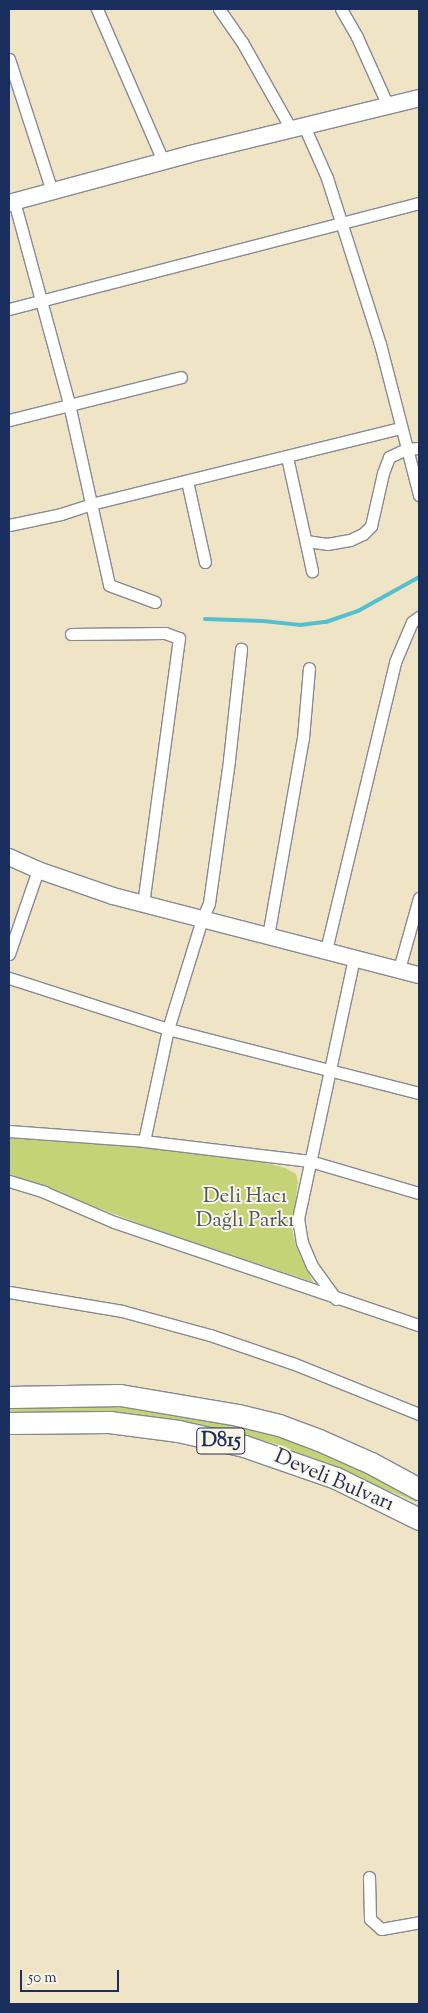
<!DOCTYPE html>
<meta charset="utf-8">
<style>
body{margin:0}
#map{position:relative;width:428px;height:2013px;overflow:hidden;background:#efe5c6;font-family:"Sorts Mill Goudy",serif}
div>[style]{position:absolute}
.green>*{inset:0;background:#c3d375}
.stream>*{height:4px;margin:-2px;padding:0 2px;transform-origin:2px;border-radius:2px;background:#54bfcf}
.roads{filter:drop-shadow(1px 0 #858a92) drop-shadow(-1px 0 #858a92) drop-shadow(0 1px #858a92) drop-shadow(0 -1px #858a92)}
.street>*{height:11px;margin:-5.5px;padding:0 5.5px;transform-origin:5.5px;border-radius:5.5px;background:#fff}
.secondary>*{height:16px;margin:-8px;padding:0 8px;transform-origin:8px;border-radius:8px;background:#fff}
.highway>*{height:21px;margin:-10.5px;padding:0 10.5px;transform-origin:10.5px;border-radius:10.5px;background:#fff}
span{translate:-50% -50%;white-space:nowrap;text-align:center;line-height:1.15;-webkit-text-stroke:4px #fcf5e5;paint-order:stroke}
.shield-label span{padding:1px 4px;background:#fcf5e5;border:1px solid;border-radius:4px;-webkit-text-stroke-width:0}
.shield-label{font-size:20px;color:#1b2f5e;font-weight:700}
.park-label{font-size:21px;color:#455864}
.street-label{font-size:21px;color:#1b2f5e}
.frame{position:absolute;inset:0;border:10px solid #1b2f5e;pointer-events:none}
.scale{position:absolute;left:20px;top:1970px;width:99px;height:22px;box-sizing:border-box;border:2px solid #1b2f5e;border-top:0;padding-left:6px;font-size:15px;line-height:18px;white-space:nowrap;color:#1b2f5e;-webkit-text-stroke:4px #fcf5e5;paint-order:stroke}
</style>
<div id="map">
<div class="green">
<div style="clip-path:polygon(9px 1138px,130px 1145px,267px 1163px,285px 1168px,296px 1174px,298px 1182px,292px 1229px,296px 1246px,313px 1282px,164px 1233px,9px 1174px)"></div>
<div style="clip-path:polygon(107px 1405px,193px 1415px,253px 1429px,290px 1440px,355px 1466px,417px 1499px,416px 1502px,277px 1444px,224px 1431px,9px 1415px,9px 1407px)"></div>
</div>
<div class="stream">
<div style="left:205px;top:619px;width:58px;rotate:2deg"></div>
<div style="left:263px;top:621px;width:37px;rotate:6deg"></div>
<div style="left:300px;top:625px;width:26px;rotate:-7deg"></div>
<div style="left:326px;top:622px;width:34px;rotate:-19deg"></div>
<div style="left:358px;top:611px;width:70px;rotate:-29.1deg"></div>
</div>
<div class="roads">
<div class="street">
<div style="left:97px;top:9px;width:166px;rotate:66.5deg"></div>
<div style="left:219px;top:9px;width:40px;rotate:55.1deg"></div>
<div style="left:242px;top:42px;width:100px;rotate:60.6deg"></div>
<div style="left:341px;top:9px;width:32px;rotate:60deg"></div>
<div style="left:357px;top:37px;width:76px;rotate:65.8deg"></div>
<div style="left:9px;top:59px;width:139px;rotate:72deg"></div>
<div style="left:304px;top:126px;width:57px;rotate:66.1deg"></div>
<div style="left:327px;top:178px;width:174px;rotate:72.3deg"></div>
<div style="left:380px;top:344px;width:156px;rotate:75.5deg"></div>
<div style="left:14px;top:201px;width:210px;rotate:74.8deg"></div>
<div style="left:69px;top:404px;width:185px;rotate:77.5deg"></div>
<div style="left:109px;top:585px;width:49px;rotate:20.3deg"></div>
<div style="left:9px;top:309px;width:423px;rotate:-14.5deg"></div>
<div style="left:9px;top:420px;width:177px;rotate:-14deg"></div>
<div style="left:287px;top:457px;width:117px;rotate:77.6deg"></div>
<div style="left:187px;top:481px;width:83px;rotate:77.5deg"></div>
<div style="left:9px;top:525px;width:53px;rotate:-11.9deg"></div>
<div style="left:61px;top:514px;width:32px;rotate:-18deg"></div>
<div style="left:91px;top:504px;width:319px;rotate:-13.8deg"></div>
<div style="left:306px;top:541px;width:21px;rotate:8deg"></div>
<div style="left:327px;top:544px;width:23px;rotate:-10deg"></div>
<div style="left:350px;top:540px;width:14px;rotate:-25deg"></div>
<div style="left:363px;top:534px;width:11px;rotate:-45deg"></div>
<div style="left:371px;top:526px;width:54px;rotate:-77.2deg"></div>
<div style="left:383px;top:473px;width:17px;rotate:-69deg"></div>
<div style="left:389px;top:457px;width:19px;rotate:-25deg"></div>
<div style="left:406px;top:449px;width:13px;rotate:-4deg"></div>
<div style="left:71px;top:634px;width:94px;rotate:-0.6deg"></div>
<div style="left:165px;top:633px;width:15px;rotate:20deg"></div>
<div style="left:179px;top:638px;width:268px;rotate:97.7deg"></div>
<div style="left:268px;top:936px;width:201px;rotate:-80deg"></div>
<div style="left:303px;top:738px;width:70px;rotate:-85.1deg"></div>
<div style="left:326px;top:950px;width:296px;rotate:-76.5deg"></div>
<div style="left:395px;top:662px;width:43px;rotate:-67deg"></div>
<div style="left:412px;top:622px;width:9px;rotate:-36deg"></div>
<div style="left:9px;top:954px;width:89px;rotate:-71deg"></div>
<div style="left:399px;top:969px;width:74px;rotate:-74.3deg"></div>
<div style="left:9px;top:978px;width:167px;rotate:17.8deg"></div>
<div style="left:168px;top:1029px;width:259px;rotate:14.3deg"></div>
<div style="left:9px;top:1131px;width:135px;rotate:4.2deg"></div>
<div style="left:144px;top:1141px;width:167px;rotate:6.9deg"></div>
<div style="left:310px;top:1161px;width:114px;rotate:16.4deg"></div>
<div style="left:144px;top:1141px;width:115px;rotate:-77.9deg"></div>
<div style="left:168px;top:1029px;width:115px;rotate:-72.8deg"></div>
<div style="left:202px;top:919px;width:17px;rotate:-66deg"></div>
<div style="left:209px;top:903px;width:144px;rotate:-82deg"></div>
<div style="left:229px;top:760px;width:112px;rotate:-83.8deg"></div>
<div style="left:9px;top:1181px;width:37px;rotate:17deg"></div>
<div style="left:44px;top:1192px;width:76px;rotate:23.2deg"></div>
<div style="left:114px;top:1222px;width:322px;rotate:18.7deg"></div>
<div style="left:9px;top:1292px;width:115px;rotate:9.5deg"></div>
<div style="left:122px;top:1311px;width:91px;rotate:15.3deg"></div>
<div style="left:210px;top:1335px;width:87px;rotate:18.9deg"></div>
<div style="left:292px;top:1363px;width:137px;rotate:21.9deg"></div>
<div style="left:336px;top:1299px;width:41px;rotate:-126deg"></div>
<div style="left:312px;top:1266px;width:25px;rotate:-113deg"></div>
<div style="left:302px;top:1243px;width:24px;rotate:-99deg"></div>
<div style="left:298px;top:1219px;width:267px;rotate:-77.9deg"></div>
<div style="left:369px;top:1877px;width:42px;rotate:88.6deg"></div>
<div style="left:370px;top:1919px;width:15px;rotate:42deg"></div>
<div style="left:381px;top:1929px;width:39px;rotate:-10deg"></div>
</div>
<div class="secondary">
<div style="left:9px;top:203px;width:188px;rotate:-15.1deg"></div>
<div style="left:190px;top:154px;width:236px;rotate:-13.7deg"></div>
<div style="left:9px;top:857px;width:32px;rotate:24deg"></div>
<div style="left:38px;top:870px;width:79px;rotate:19.1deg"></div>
<div style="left:113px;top:896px;width:316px;rotate:14.5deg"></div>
</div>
<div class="highway">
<div style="left:9px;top:1397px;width:111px;rotate:-1deg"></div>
<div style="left:120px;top:1395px;width:120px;rotate:9.6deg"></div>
<div style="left:238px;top:1415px;width:42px;rotate:13.7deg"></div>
<div style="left:279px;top:1425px;width:43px;rotate:20.6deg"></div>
<div style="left:319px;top:1440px;width:57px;rotate:23.9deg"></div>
<div style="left:371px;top:1463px;width:55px;rotate:28.4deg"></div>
<div style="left:9px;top:1423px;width:100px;rotate:-0.6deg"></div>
<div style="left:109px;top:1422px;width:70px;rotate:7.4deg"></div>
<div style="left:178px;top:1431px;width:68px;rotate:12.8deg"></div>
<div style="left:244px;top:1446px;width:97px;rotate:19.2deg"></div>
<div style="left:336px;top:1478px;width:93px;rotate:26.3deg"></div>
</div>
</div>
<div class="shield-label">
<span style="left:221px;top:1441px">D815</span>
</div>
<div class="park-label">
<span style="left:245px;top:1209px">Deli Hacı<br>Dağlı Parkı</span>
</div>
<div class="street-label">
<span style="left:334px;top:1481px;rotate:23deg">Develi Bulvarı</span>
</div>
<div class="frame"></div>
<div class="scale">50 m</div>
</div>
